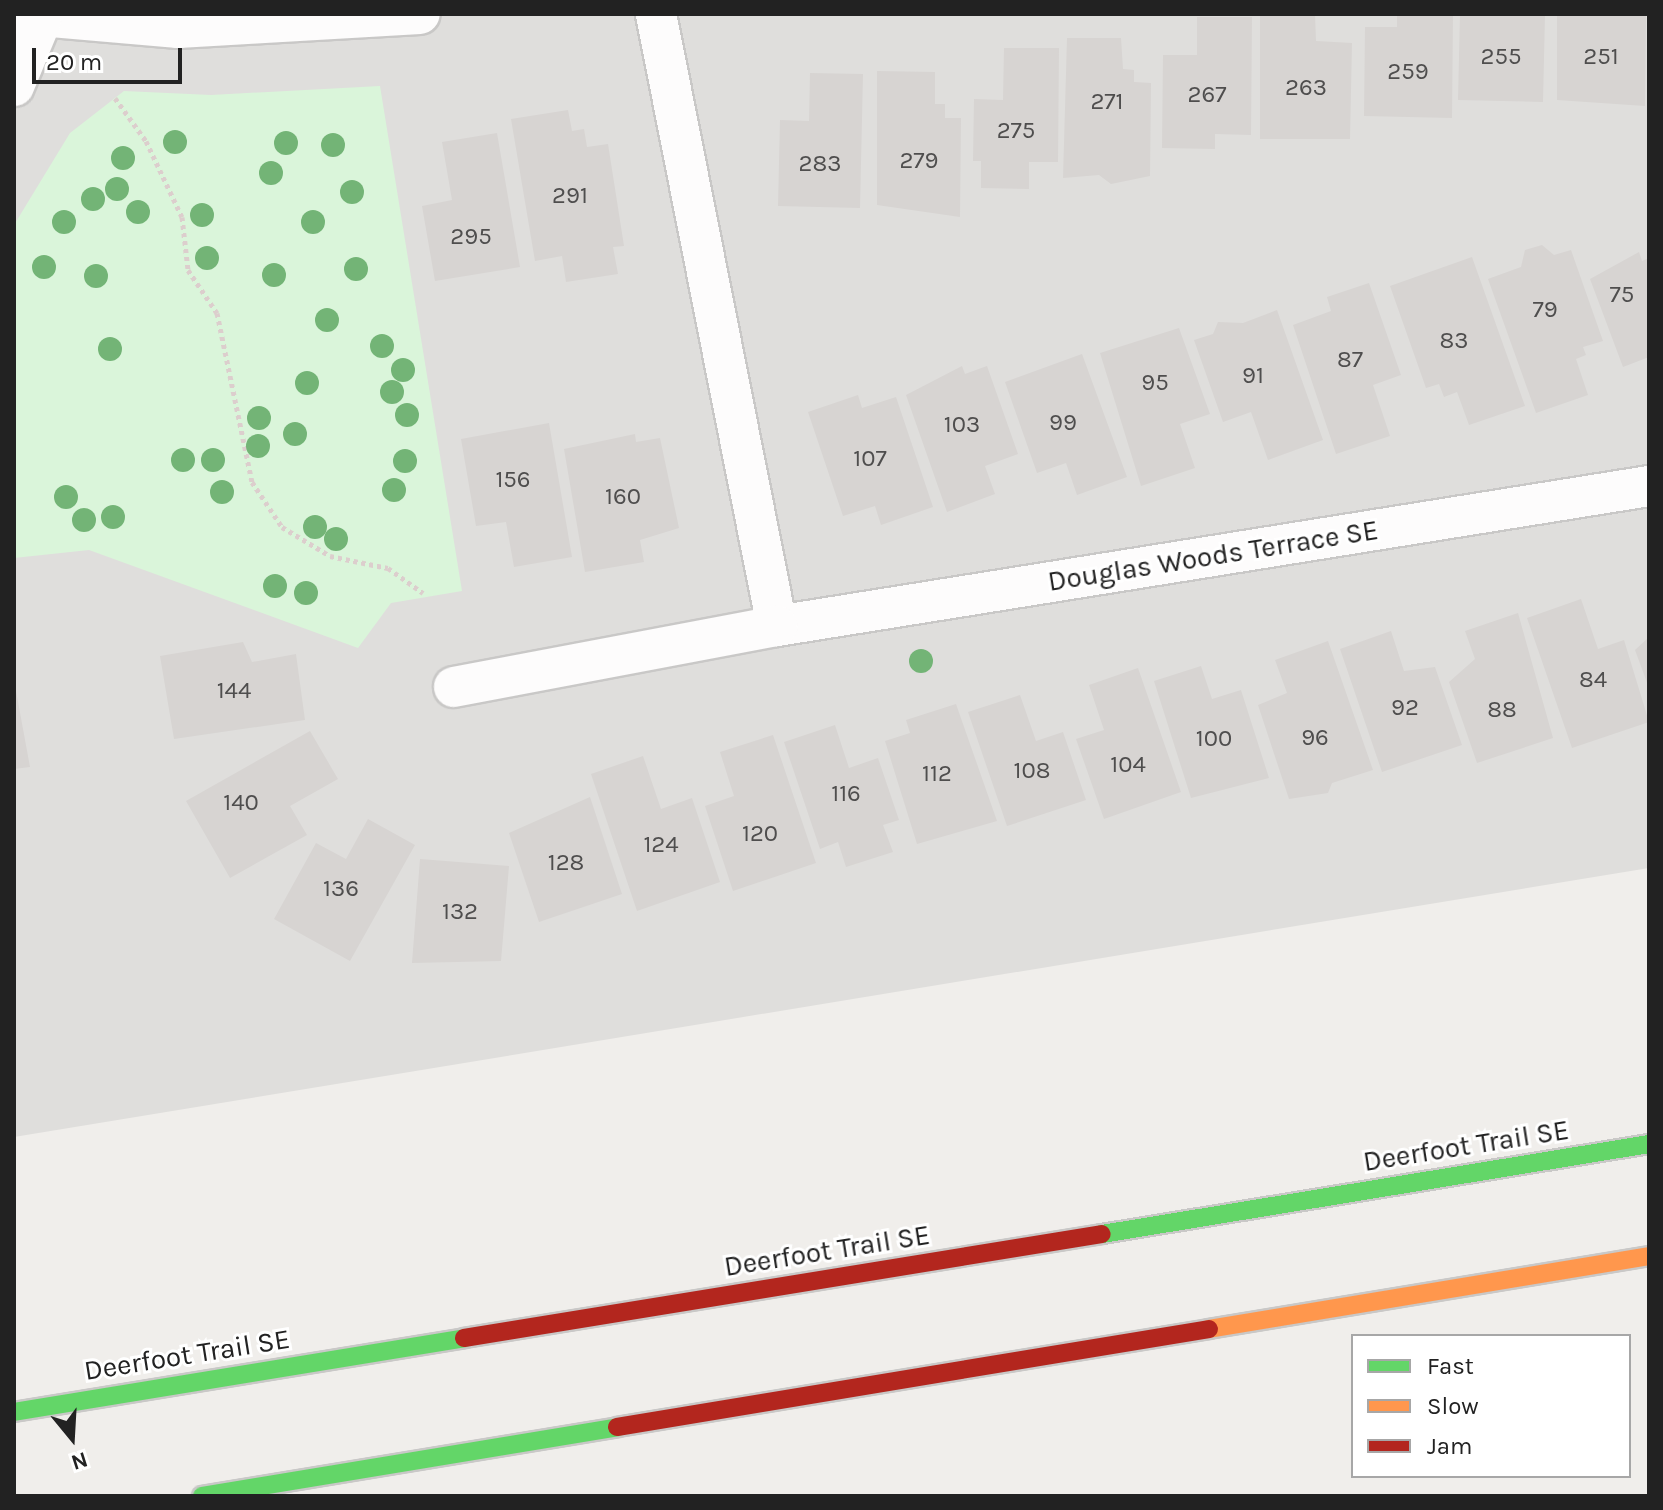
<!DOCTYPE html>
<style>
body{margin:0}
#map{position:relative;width:1663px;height:1510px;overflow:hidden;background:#f0eeeb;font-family:Karla,sans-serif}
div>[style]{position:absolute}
.residential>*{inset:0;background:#dfdedc}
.park>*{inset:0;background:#daf5da}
.building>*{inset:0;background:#d7d4d2}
.path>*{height:5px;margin-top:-2.5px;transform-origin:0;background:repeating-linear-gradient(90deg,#dccecd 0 4px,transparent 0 8px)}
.roads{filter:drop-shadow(2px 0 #c9c8c7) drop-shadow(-2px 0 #c9c8c7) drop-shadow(0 2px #c9c8c7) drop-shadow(0 -2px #c9c8c7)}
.street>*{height:40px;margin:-20px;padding:0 20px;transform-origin:20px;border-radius:20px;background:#fdfcfc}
.fast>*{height:18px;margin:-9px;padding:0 9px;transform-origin:9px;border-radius:9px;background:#63d668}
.slow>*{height:18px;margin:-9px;padding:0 9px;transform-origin:9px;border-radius:9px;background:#ff974d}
.jam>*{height:18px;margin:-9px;padding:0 9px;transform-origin:9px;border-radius:9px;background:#b3261e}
.trees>*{width:24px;height:24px;margin:-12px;border-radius:50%;background:#73b476}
span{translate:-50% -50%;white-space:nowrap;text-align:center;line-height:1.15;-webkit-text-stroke:6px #fff;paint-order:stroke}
.number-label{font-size:24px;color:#4f4e4e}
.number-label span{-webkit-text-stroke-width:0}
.street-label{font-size:28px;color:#222}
.frame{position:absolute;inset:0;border:16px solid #222;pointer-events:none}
.legend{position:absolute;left:1351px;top:1334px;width:280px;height:144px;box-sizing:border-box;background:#fff;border:2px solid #a7a7a7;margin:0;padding:10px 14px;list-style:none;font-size:24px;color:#222}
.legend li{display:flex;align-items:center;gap:16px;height:40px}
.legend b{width:40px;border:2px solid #a7a7a7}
.north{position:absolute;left:32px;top:1398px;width:80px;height:80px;-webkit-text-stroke:6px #fff;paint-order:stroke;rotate:162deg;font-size:22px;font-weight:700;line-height:32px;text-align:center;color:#222}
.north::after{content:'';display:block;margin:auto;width:28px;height:36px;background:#222;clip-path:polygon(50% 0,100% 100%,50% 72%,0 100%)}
.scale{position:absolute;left:32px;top:48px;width:150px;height:36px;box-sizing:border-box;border:4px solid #222;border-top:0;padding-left:10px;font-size:24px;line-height:28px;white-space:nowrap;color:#222;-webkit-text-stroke:6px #fff;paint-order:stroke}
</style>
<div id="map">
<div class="residential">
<div style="clip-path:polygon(14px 14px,1649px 14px,1649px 868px,14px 1137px)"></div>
</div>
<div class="park">
<div style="clip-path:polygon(380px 86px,462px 591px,391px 603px,358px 648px,89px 550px,14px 558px,14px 225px,70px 133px,124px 91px,211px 95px)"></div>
</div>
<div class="building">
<div style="clip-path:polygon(1260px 14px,1315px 14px,1316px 41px,1352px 43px,1350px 139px,1260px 139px)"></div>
<div style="clip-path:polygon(1397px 14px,1453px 14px,1452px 118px,1364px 116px,1365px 27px,1397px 27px)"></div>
<div style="clip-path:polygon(1460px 14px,1545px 14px,1543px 102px,1458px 100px)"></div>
<div style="clip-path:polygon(1557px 14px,1646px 14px,1645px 106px,1557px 100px)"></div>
<div style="clip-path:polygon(1197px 17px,1252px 17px,1251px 135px,1215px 134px,1215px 149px,1162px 148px,1163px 55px,1197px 55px)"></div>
<div style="clip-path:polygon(1067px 38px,1121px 38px,1123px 69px,1134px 70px,1134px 82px,1151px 83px,1150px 176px,1111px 184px,1099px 175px,1063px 178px)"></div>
<div style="clip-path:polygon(1004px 48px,1059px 48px,1058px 162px,1029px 162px,1029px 189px,981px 188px,981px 161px,973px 161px,974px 99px,1003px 100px)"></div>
<div style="clip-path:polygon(877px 71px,935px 72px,935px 104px,945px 104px,945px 118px,961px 118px,960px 217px,877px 205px)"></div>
<div style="clip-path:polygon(810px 73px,863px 74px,860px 208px,778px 206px,780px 120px,809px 121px)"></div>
<div style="clip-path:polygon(568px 110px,572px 131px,584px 129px,587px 147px,608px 144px,624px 246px,613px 247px,618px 274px,566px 282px,562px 256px,535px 261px,511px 119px)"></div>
<div style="clip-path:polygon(497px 133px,520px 267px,435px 281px,422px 206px,452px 200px,442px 142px)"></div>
<div style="clip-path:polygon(1542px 245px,1554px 255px,1571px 250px,1603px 341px,1583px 347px,1586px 355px,1576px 359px,1588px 395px,1536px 413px,1488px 279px,1521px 267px,1525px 250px)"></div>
<div style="clip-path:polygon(1639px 252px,1642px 261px,1649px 258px,1649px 357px,1623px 367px,1590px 279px)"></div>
<div style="clip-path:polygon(1472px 257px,1525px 406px,1469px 425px,1457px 392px,1444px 397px,1439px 384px,1426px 388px,1390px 286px)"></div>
<div style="clip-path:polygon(1369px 283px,1401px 375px,1373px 385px,1390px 436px,1336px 454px,1293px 325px,1331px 311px,1327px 297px)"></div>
<div style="clip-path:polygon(1277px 310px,1323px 440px,1268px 460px,1251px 412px,1223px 422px,1194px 340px,1213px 334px,1218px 322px,1243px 323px)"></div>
<div style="clip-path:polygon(1179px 328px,1210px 414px,1180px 424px,1195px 468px,1141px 486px,1100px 353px)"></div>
<div style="clip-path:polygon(1082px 354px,1127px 477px,1077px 495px,1066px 463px,1037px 473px,1005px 382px)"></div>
<div style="clip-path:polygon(962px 366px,965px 374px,987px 366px,1018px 454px,985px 466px,995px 494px,947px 512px,906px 395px)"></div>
<div style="clip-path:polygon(858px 395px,862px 408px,896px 397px,933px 507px,881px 525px,875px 506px,843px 516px,808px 412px)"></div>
<div style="clip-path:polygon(549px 423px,572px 557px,514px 567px,506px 522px,476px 526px,461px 439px)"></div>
<div style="clip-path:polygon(635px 434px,636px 442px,660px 438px,679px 528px,640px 540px,644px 562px,585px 572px,564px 449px)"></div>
<div style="clip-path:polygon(1581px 599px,1598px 649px,1624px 640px,1649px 722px,1572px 748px,1527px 618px)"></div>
<div style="clip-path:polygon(1518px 613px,1553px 738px,1477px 763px,1449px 682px,1475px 659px,1465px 631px)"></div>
<div style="clip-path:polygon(1391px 631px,1404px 671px,1435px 667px,1462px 745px,1382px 772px,1340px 649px)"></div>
<div style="clip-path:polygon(1649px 637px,1649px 688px,1635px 650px)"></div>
<div style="clip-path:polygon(1328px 641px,1373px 770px,1332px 783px,1328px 793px,1289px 799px,1258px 705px,1287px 693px,1275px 660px)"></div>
<div style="clip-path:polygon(243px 642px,252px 662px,296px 654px,305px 720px,174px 739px,160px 656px)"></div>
<div style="clip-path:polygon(1201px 666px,1212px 699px,1241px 690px,1269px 778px,1191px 798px,1154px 681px)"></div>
<div style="clip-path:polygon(1138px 668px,1181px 792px,1104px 819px,1076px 739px,1104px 730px,1089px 685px)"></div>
<div style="clip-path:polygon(14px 680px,30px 767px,14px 769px)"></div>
<div style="clip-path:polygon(1020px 695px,1036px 741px,1063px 732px,1086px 800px,1007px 826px,968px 712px)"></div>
<div style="clip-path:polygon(956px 704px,997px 821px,917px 844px,885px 741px,910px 733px,906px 720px)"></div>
<div style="clip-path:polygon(835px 725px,849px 768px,878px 758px,899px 820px,883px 825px,893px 852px,846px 867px,838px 842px,820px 849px,784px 742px)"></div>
<div style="clip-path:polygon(310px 731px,338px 779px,290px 806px,307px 835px,230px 878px,186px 801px)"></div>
<div style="clip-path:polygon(773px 735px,816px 863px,733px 891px,705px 806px,734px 796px,720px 752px)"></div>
<div style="clip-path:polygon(643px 756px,661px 809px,692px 798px,720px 882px,637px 911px,591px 774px)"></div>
<div style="clip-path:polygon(590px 797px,622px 894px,539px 922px,509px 833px)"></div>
<div style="clip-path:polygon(368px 819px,415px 845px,350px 961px,274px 919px,316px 843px,346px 859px)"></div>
<div style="clip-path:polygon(420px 859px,509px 866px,501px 961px,412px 963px)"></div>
</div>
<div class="path">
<div style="left:115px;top:98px;width:53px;rotate:54.2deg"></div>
<div style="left:146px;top:141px;width:84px;rotate:64.7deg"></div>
<div style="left:182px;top:217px;width:53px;rotate:83.5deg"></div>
<div style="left:188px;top:270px;width:52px;rotate:56deg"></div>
<div style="left:217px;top:313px;width:173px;rotate:78.3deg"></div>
<div style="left:252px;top:482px;width:54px;rotate:56.3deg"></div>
<div style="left:282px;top:527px;width:56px;rotate:31.1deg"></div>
<div style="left:330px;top:556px;width:59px;rotate:11.7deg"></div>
<div style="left:388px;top:568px;width:43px;rotate:35.5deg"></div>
</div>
<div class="roads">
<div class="street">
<div style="left:17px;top:14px;width:162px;rotate:5deg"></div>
<div style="left:178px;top:28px;width:242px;rotate:-3.3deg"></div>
<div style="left:656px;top:14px;width:624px;rotate:78.82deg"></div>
<div style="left:777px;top:626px;width:883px;rotate:-9.12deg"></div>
<div style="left:14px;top:86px;width:70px;rotate:-67.4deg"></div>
<div style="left:454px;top:687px;width:329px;rotate:-10.7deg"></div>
</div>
<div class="fast">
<div style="left:1102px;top:1234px;width:554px;rotate:-9.34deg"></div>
<div style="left:14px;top:1412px;width:456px;rotate:-9.3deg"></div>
<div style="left:202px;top:1496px;width:421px;rotate:-9.4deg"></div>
</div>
<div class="slow">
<div style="left:1209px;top:1329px;width:446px;rotate:-9.4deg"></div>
</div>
<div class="jam">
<div style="left:464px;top:1338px;width:646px;rotate:-9.26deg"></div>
<div style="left:617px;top:1427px;width:600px;rotate:-9.4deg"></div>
</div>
</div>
<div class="trees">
<div style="left:175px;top:142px"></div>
<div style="left:286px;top:143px"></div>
<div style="left:333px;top:145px"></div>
<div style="left:123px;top:158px"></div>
<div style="left:271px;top:173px"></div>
<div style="left:117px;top:189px"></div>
<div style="left:352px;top:192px"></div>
<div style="left:93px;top:199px"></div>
<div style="left:138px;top:212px"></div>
<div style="left:202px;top:215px"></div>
<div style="left:64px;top:222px"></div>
<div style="left:313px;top:222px"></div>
<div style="left:207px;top:258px"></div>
<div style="left:44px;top:267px"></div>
<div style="left:356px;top:269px"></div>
<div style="left:274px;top:275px"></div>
<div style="left:96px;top:276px"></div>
<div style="left:327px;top:320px"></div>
<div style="left:382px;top:346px"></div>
<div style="left:110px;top:349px"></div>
<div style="left:403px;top:370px"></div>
<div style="left:307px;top:383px"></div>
<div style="left:392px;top:392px"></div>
<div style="left:407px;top:415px"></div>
<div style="left:259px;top:418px"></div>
<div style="left:295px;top:434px"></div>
<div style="left:258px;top:446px"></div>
<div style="left:183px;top:460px"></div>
<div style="left:213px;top:460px"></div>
<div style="left:405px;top:461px"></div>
<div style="left:394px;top:490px"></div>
<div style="left:222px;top:492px"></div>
<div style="left:66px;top:497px"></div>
<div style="left:113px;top:517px"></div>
<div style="left:84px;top:520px"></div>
<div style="left:315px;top:527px"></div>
<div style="left:336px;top:539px"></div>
<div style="left:275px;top:586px"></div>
<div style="left:306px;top:593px"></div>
<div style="left:921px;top:661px"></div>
</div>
<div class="number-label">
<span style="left:1501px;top:57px">255</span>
<span style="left:1601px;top:57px">251</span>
<span style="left:1408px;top:72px">259</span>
<span style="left:1306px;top:88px">263</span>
<span style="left:1207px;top:95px">267</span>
<span style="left:1107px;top:102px">271</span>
<span style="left:1016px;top:131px">275</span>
<span style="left:919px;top:161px">279</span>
<span style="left:820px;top:164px">283</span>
<span style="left:570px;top:196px">291</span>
<span style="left:471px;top:237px">295</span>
<span style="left:1622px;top:295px">75</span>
<span style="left:1545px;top:310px">79</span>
<span style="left:1454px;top:341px">83</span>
<span style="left:1350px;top:360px">87</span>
<span style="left:1253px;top:376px">91</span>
<span style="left:1155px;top:383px">95</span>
<span style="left:1063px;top:423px">99</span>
<span style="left:962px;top:425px">103</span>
<span style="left:870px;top:459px">107</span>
<span style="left:513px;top:480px">156</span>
<span style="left:623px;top:497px">160</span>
<span style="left:1593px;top:680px">84</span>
<span style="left:234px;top:691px">144</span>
<span style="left:1405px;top:708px">92</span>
<span style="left:1502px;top:710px">88</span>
<span style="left:1315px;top:738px">96</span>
<span style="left:1214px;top:739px">100</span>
<span style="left:1128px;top:765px">104</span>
<span style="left:1032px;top:771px">108</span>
<span style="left:937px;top:774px">112</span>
<span style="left:846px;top:794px">116</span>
<span style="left:241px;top:803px">140</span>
<span style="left:760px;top:834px">120</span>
<span style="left:661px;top:845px">124</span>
<span style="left:566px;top:863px">128</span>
<span style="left:341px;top:889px">136</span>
<span style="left:460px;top:912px">132</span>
</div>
<div class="street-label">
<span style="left:1213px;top:556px;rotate:-9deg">Douglas Woods Terrace SE</span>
<span style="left:1466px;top:1146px;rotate:-9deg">Deerfoot Trail SE</span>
<span style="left:827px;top:1251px;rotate:-9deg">Deerfoot Trail SE</span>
<span style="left:187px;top:1355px;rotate:-9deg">Deerfoot Trail SE</span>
</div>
<div class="frame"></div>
<ul class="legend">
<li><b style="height:10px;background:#63d668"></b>Fast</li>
<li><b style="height:10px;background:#ff974d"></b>Slow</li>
<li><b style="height:10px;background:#b3261e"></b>Jam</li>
</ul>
<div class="north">N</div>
<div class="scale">20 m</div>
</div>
